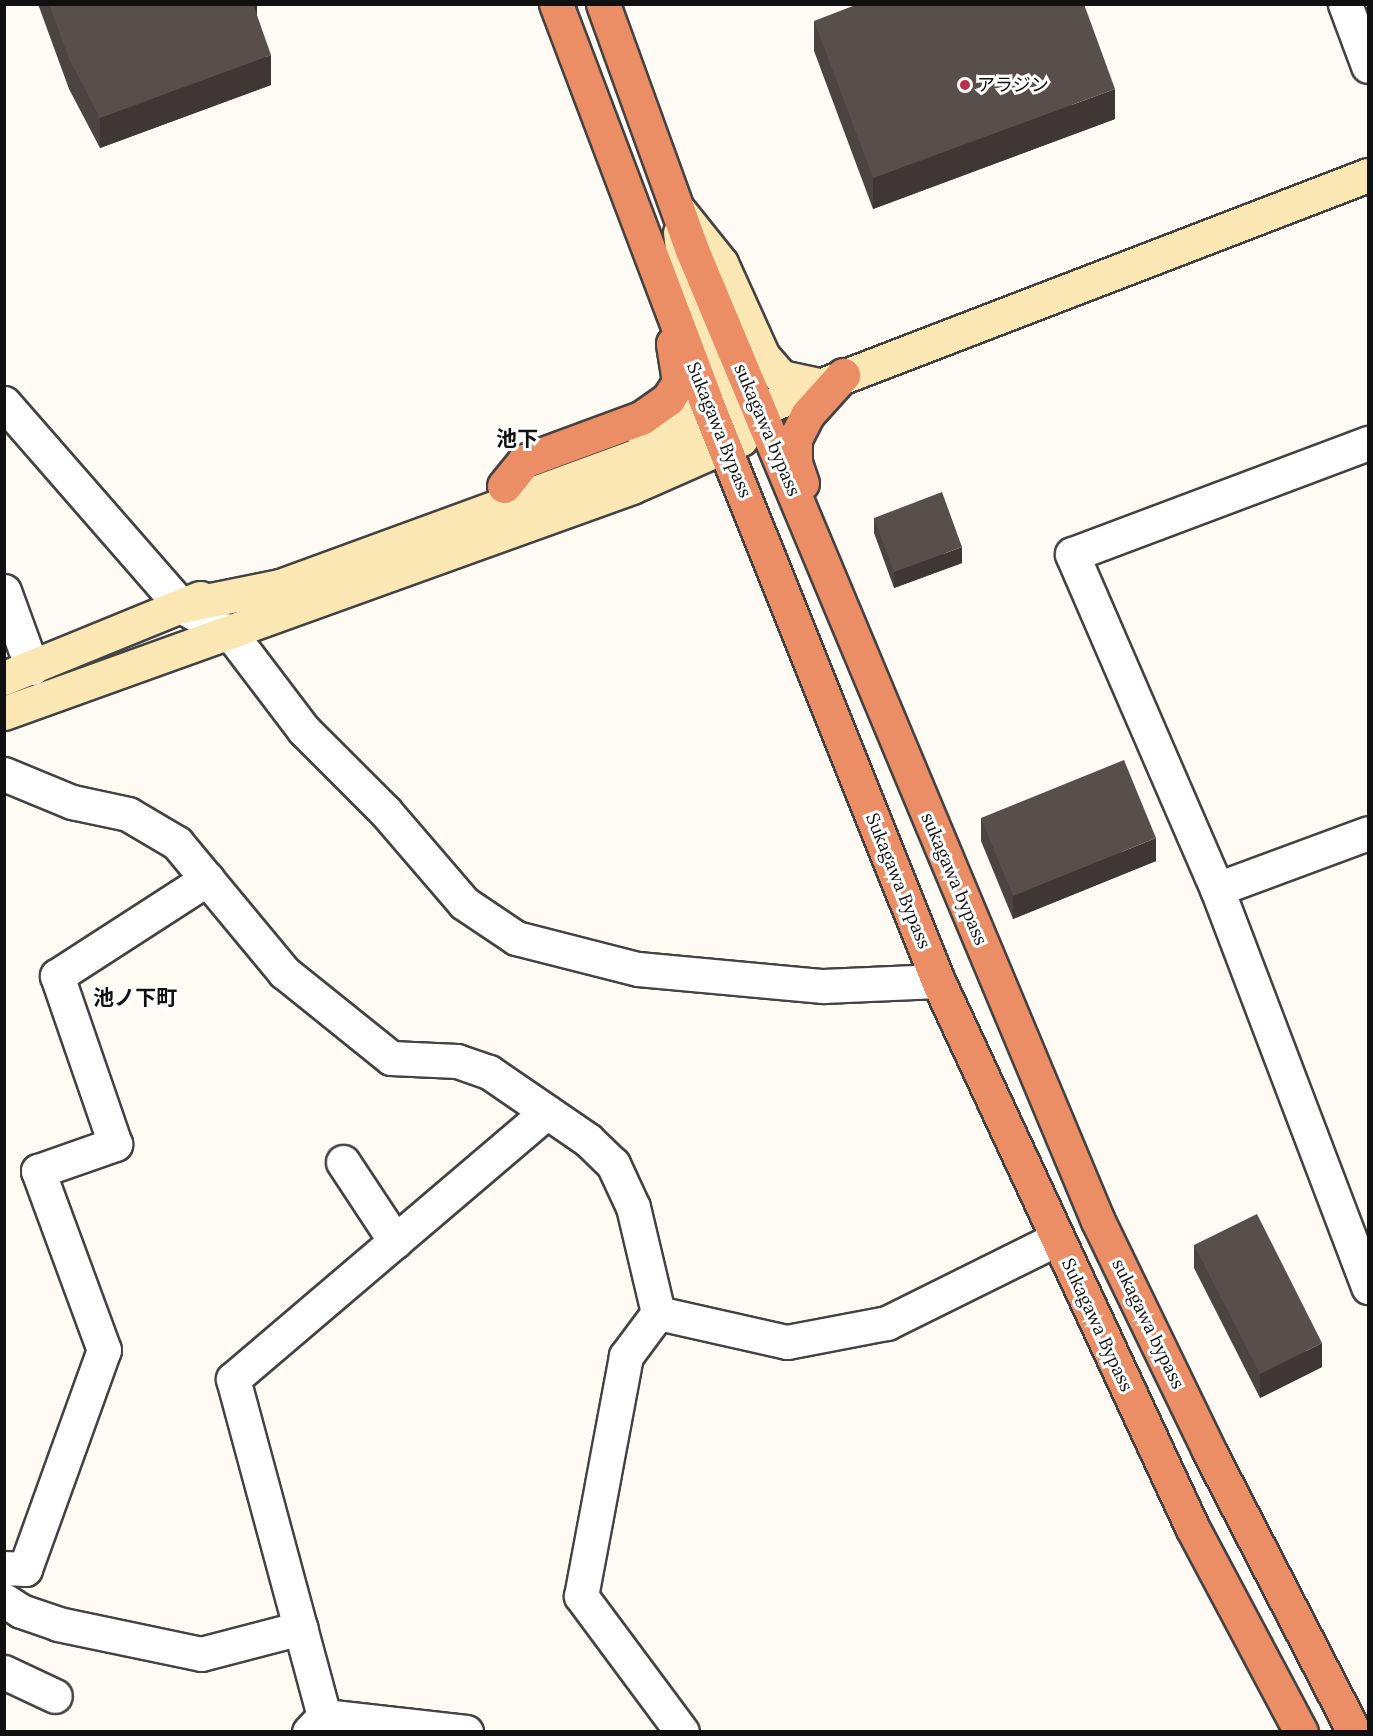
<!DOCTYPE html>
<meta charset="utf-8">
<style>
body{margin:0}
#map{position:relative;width:1373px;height:1736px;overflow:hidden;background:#fefbf4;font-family:Lora,"Noto Sans JP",serif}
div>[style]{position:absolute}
.roads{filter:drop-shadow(2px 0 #434343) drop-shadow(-2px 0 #434343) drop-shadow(0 2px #434343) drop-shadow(0 -2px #434343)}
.street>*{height:33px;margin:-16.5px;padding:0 16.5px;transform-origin:16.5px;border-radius:16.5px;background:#fff}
.secondary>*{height:33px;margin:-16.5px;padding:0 16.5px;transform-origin:16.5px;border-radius:16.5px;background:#fae7b3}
.highway>*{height:33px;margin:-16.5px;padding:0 16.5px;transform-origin:16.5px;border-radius:16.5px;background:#eb8d65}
.wall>*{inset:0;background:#4c4442}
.shaded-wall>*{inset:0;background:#3e3736}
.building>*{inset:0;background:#584f4d}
.dots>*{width:16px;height:16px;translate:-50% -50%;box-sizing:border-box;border:3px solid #fff;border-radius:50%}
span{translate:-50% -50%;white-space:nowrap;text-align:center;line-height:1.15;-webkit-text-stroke:6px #fff;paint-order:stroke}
.poi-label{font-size:18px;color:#101010}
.left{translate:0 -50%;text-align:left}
.street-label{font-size:18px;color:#101010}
.quarter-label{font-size:21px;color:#101010;font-weight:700}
.frame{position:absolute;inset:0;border:6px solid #101010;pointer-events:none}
</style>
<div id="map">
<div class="roads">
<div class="street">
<div style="left:1345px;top:4px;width:66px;rotate:69.6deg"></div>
<div style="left:4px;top:403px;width:269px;rotate:48.9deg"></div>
<div style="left:181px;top:606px;width:57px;rotate:29.2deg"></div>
<div style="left:231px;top:634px;width:121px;rotate:52.8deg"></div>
<div style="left:304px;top:730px;width:115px;rotate:45deg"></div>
<div style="left:385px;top:811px;width:121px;rotate:49.3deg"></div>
<div style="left:464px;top:903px;width:63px;rotate:33.9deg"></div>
<div style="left:516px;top:938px;width:126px;rotate:14.3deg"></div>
<div style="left:638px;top:969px;width:186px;rotate:5.3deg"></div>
<div style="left:823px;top:986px;width:115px;rotate:-2.5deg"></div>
<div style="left:1368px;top:443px;width:316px;rotate:159.4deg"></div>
<div style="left:1072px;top:554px;width:365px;rotate:66.6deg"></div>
<div style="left:1217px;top:889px;width:426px;rotate:69.2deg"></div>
<div style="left:4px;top:591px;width:82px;rotate:70deg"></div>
<div style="left:4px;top:774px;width:74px;rotate:22.4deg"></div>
<div style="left:72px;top:802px;width:57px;rotate:12.1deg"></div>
<div style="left:128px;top:814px;width:57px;rotate:30.6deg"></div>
<div style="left:177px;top:843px;width:168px;rotate:50.3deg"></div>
<div style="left:284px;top:972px;width:137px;rotate:38.8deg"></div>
<div style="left:391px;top:1058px;width:66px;rotate:2.6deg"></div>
<div style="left:457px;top:1061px;width:34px;rotate:19deg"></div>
<div style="left:489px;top:1072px;width:120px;rotate:34.5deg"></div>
<div style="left:588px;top:1140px;width:35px;rotate:44deg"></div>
<div style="left:613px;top:1164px;width:47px;rotate:65.1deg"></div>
<div style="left:633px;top:1207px;width:109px;rotate:76.7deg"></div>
<div style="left:658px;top:1313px;width:54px;rotate:126.7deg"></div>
<div style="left:626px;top:1356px;width:244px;rotate:100.6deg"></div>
<div style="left:581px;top:1596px;width:169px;rotate:53.4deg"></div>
<div style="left:1217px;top:889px;width:161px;rotate:-20.3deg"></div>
<div style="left:343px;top:1162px;width:95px;rotate:56.6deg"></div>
<div style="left:658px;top:1313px;width:132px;rotate:12.7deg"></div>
<div style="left:787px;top:1342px;width:102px;rotate:-10.8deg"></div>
<div style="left:887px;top:1323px;width:189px;rotate:-26.4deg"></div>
<div style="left:4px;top:1568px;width:21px;rotate:3deg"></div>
<div style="left:25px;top:1569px;width:233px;rotate:-70.2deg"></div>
<div style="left:104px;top:1350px;width:191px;rotate:-110.2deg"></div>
<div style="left:38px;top:1171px;width:82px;rotate:-19.3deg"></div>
<div style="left:115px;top:1144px;width:178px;rotate:-109deg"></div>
<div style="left:57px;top:976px;width:179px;rotate:-32.9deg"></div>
<div style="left:4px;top:1600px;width:20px;rotate:33deg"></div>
<div style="left:21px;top:1611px;width:39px;rotate:19deg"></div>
<div style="left:58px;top:1624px;width:146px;rotate:11.8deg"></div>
<div style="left:201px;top:1654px;width:103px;rotate:-14.6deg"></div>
<div style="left:4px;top:1672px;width:56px;rotate:25.2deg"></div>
<div style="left:324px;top:1716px;width:143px;rotate:6.4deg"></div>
<div style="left:309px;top:1732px;width:22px;rotate:-47deg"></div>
<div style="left:324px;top:1716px;width:349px;rotate:-105.1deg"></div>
<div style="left:233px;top:1379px;width:412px;rotate:-40.4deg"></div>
</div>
<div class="secondary">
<div style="left:681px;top:213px;width:64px;rotate:51.3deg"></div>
<div style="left:721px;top:263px;width:102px;rotate:65.7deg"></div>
<div style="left:763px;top:356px;width:28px;rotate:49deg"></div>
<div style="left:781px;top:377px;width:38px;rotate:12deg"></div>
<div style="left:639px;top:428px;width:72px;rotate:-23.7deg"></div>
<div style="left:705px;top:399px;width:27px;rotate:4deg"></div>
<div style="left:181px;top:606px;width:101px;rotate:-11.4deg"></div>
<div style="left:280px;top:586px;width:439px;rotate:-20.1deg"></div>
<div style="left:692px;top:435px;width:724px;rotate:-21.04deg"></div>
<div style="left:4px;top:678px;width:212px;rotate:-22.2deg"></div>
<div style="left:4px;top:713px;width:667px;rotate:-19.79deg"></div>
<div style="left:632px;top:487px;width:119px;rotate:-23.8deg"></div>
<div style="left:741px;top:439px;width:18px;rotate:-77deg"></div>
<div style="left:745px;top:421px;width:154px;rotate:-112.6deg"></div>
<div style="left:686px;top:279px;width:47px;rotate:-97.3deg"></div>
</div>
<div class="highway">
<div style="left:556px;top:4px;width:422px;rotate:69.3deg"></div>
<div style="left:705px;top:399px;width:627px;rotate:68.18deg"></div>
<div style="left:938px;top:981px;width:602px;rotate:65.05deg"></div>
<div style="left:1192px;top:1527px;width:232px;rotate:62deg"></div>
<div style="left:603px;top:4px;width:262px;rotate:70.1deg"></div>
<div style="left:692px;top:250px;width:1052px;rotate:67.31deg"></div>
<div style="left:1098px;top:1221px;width:253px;rotate:64.2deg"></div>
<div style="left:1208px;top:1449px;width:318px;rotate:62.7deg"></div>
<div style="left:802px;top:483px;width:21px;rotate:-109deg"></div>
<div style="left:795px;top:463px;width:24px;rotate:-90deg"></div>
<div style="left:795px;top:439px;width:27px;rotate:-63deg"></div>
<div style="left:807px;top:415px;width:54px;rotate:-48deg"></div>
<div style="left:504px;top:486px;width:32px;rotate:-51deg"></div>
<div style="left:524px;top:461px;width:125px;rotate:-20.2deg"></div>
<div style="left:641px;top:418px;width:33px;rotate:-35deg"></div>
<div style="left:668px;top:399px;width:20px;rotate:-57deg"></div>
<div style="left:679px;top:382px;width:39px;rotate:-99deg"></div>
</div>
</div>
<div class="wall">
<div style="clip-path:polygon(38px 4px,257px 4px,257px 16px,271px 85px,100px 148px,69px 89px)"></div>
<div style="clip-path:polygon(814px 21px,1115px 119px,873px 209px,814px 51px)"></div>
<div style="clip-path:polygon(874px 518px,962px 563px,894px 588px,874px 533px)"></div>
<div style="clip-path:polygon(981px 818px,1156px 861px,1013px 919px,981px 841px)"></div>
<div style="clip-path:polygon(1194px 1245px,1322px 1367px,1260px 1398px,1194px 1268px)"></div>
</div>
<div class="shaded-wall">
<div style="clip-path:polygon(249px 4px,257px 4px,257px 20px)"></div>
<div style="clip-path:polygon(271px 55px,271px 85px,100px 148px,100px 118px)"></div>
<div style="clip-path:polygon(1115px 89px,1115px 119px,873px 209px,873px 178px)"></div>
<div style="clip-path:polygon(962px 547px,962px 563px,894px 588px,894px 572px)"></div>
<div style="clip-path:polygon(1156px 838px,1156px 861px,1013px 919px,1013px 896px)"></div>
<div style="clip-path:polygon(1322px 1343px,1322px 1367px,1260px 1398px,1260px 1374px)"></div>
</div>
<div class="building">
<div style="clip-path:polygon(49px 4px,253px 4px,271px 55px,100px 118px,69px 59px)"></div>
<div style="clip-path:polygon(858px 4px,1084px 4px,1115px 89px,873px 178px,814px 21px)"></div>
<div style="clip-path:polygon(942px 492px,962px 547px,894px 572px,874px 518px)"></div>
<div style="clip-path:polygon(1124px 760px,1156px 838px,1013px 896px,981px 818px)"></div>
<div style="clip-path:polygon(1257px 1214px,1322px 1343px,1260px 1374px,1194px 1245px)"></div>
</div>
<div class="dots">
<div style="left:965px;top:85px;background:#b9304c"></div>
</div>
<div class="poi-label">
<span class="left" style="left:977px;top:85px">アラジン</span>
</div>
<div class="street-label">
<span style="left:719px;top:430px;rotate:68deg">Sukagawa Bypass</span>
<span style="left:767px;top:430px;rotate:67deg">sukagawa bypass</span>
<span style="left:954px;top:879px;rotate:67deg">sukagawa bypass</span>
<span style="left:898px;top:881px;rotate:68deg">Sukagawa Bypass</span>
<span style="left:1148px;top:1324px;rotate:64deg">sukagawa bypass</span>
<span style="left:1097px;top:1325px;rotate:65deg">Sukagawa Bypass</span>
</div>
<div class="quarter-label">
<span style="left:517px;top:439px">池下</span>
<span style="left:135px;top:998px">池ノ下町</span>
</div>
<div class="frame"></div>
</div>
